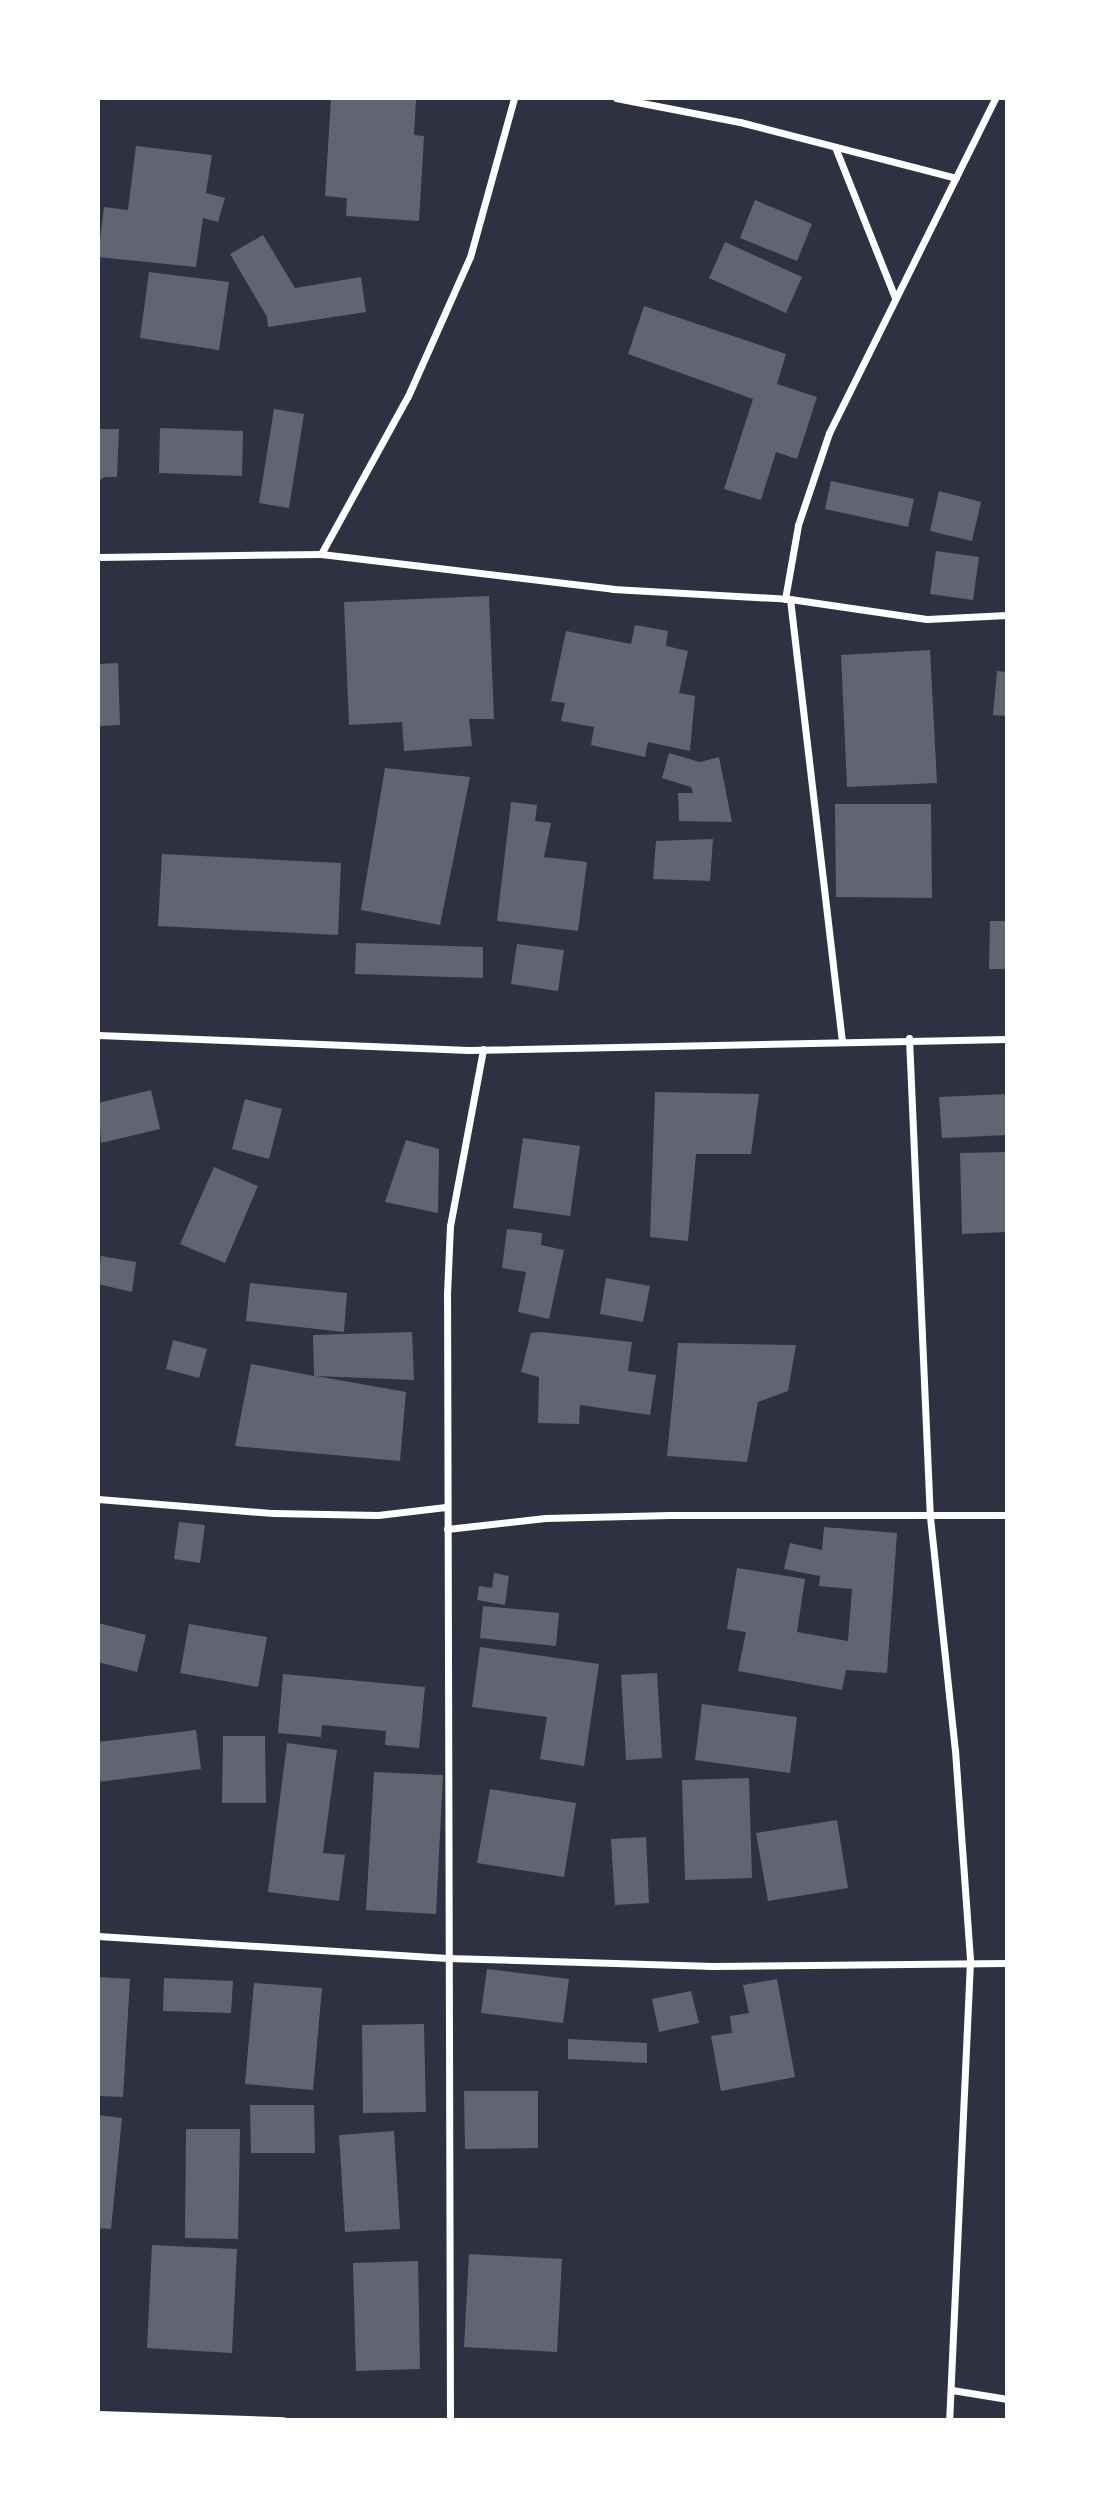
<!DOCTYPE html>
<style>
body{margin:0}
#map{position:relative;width:1105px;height:2518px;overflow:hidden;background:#2d3142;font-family:"Alegreya Sans",sans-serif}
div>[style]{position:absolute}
.building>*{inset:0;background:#626471}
.minor>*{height:7px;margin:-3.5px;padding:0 3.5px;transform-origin:3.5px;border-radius:3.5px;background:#fff}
span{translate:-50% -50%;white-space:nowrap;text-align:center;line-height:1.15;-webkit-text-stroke:5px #fff;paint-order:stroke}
.frame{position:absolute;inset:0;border:100px solid #fff;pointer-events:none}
</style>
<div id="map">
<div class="building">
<div style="clip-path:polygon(331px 98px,416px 100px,414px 135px,424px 136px,419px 221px,346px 216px,347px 198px,325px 196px)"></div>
<div style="clip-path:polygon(136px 146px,212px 155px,206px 193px,225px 198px,218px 222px,203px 218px,196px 267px,98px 257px,104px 207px,128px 210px)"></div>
<div style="clip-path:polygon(755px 200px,812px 224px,797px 261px,740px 238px)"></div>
<div style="clip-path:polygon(263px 235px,295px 288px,361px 277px,366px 312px,268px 327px,267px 317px,230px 254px)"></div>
<div style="clip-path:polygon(725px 242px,802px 277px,786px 313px,709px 278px)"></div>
<div style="clip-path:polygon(149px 272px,229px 282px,219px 350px,140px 338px)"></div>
<div style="clip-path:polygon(644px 306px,786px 354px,777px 384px,817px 397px,797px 459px,776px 452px,761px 500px,724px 489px,753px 399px,628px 354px)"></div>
<div style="clip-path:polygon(274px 409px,304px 414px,289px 508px,259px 503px)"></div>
<div style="clip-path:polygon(160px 428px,243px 431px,242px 476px,159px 473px)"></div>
<div style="clip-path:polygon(98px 429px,119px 429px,117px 477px,104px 477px,98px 482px)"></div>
<div style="clip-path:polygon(831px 481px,914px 499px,908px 527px,825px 509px)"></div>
<div style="clip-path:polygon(939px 491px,981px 502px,972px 541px,930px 531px)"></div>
<div style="clip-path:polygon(936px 551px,979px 557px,973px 600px,930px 594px)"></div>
<div style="clip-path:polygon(489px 596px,494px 719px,469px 719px,472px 746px,404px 751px,402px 722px,349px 725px,344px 602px)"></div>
<div style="clip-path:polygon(635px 625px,668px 631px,666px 646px,688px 651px,679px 693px,695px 696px,690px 751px,648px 742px,645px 757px,591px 745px,594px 727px,561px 721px,565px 703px,551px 701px,566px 631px,631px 644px)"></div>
<div style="clip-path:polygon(930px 650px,937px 783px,847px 787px,841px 655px)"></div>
<div style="clip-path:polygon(118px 663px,120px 725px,98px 726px,98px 664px)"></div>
<div style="clip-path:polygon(997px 671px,1007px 672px,1007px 716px,993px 715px)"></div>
<div style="clip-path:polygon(669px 753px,700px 762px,719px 757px,732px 822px,679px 821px,678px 793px,693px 793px,691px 787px,662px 778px)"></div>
<div style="clip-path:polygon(385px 768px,470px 777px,440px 925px,361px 910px)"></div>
<div style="clip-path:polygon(511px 802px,537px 805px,535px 821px,551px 823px,544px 857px,587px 862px,578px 931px,497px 921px)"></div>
<div style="clip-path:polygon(835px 804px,931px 804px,932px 898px,836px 897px)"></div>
<div style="clip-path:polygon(713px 839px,710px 881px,653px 879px,656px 841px)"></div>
<div style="clip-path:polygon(162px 854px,341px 863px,338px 935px,158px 926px)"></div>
<div style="clip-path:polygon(990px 921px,1007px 921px,1007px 969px,989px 969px)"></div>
<div style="clip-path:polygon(356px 943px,483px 947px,483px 978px,355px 974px)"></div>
<div style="clip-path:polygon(517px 944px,564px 950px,558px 991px,511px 984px)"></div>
<div style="clip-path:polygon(151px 1090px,160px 1129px,101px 1143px,98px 1103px)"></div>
<div style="clip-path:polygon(655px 1092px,759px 1094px,751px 1154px,696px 1154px,688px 1241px,650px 1237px)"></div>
<div style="clip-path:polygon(1007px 1094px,1007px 1135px,942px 1138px,939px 1097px)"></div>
<div style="clip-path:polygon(245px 1099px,282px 1109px,269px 1159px,232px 1149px)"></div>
<div style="clip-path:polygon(523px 1138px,580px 1146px,570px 1216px,513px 1208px)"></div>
<div style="clip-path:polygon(406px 1140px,439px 1149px,438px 1213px,385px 1202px)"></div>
<div style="clip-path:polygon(1007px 1152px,1007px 1232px,962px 1234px,960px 1153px)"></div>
<div style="clip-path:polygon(214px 1167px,258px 1186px,225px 1263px,180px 1244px)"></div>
<div style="clip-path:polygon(507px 1229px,542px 1233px,541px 1245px,564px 1250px,549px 1319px,518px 1312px,526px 1272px,502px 1268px)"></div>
<div style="clip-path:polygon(101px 1256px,136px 1262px,132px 1292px,98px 1284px)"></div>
<div style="clip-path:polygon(606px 1278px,650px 1286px,643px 1322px,600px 1314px)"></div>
<div style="clip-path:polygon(250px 1283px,347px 1293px,344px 1332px,246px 1321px)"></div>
<div style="clip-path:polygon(412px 1332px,414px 1380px,316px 1376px,406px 1392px,400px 1461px,235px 1446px,251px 1364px,314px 1376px,313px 1335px)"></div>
<div style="clip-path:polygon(541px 1332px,632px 1342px,628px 1371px,656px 1375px,650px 1415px,580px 1405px,579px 1424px,538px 1423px,539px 1377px,521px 1372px,531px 1333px)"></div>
<div style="clip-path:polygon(173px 1340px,207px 1349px,199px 1378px,166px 1369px)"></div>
<div style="clip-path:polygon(678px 1343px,796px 1345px,788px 1391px,758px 1402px,747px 1462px,667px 1456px)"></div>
<div style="clip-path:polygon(179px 1522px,205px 1525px,200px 1563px,174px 1559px)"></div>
<div style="clip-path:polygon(824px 1527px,897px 1533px,887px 1673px,846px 1670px,842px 1690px,738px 1671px,746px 1632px,727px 1629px,737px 1568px,805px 1579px,797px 1632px,848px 1641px,852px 1589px,819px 1586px,820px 1576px,784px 1569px,790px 1543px,822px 1550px)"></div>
<div style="clip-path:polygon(494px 1573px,509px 1576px,505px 1605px,477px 1600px,479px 1586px,492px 1588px)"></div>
<div style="clip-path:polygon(483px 1606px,559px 1613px,556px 1646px,480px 1638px)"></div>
<div style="clip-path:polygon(98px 1623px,146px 1635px,137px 1672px,98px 1662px)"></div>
<div style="clip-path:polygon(189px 1624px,267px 1637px,258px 1687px,180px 1673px)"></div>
<div style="clip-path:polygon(480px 1647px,599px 1664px,584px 1766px,540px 1759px,547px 1717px,472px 1707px)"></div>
<div style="clip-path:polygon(657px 1673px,662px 1758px,626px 1760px,621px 1675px)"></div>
<div style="clip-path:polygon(283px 1674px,425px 1687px,419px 1748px,385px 1745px,386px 1731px,322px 1725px,321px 1737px,278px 1733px)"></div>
<div style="clip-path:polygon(702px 1704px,797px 1717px,790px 1773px,695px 1760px)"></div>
<div style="clip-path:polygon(196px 1730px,201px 1769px,98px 1782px,98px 1742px)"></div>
<div style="clip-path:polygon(223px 1736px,265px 1736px,266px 1803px,222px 1803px)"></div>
<div style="clip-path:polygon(287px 1743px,337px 1750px,323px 1853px,345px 1855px,339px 1901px,268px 1892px)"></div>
<div style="clip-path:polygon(374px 1772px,443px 1775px,436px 1914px,366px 1910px)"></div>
<div style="clip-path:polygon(749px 1778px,752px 1878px,685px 1880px,682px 1780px)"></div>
<div style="clip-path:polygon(490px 1789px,576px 1803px,564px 1877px,477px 1863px)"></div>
<div style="clip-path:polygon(837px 1820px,848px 1888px,768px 1901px,756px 1833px)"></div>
<div style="clip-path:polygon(646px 1837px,649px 1903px,615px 1905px,611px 1839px)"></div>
<div style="clip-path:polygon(487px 1969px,569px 1979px,563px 2023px,481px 2013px)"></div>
<div style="clip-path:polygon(98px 1977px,130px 1979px,123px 2097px,98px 2096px)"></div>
<div style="clip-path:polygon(164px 1978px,233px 1981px,231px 2013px,163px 2011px)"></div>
<div style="clip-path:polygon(777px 1979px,795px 2077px,721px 2091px,711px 2036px,732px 2033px,730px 2016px,749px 2013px,743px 1985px)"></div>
<div style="clip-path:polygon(254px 1983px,322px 1988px,313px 2090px,245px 2084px)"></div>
<div style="clip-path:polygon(691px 1991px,699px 2023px,659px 2032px,652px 1999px)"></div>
<div style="clip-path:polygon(424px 2024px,426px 2112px,363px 2113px,362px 2025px)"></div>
<div style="clip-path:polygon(568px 2039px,647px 2043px,647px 2063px,568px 2059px)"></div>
<div style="clip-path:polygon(464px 2091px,538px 2091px,538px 2148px,465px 2149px)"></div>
<div style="clip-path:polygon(250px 2105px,314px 2105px,315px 2153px,251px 2153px)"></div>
<div style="clip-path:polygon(98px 2115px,122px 2118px,111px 2229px,98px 2228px)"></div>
<div style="clip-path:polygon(186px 2129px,240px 2129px,238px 2239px,185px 2238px)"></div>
<div style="clip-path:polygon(394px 2131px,400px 2229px,345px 2232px,339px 2135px)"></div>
<div style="clip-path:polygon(152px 2245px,237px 2249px,232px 2353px,147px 2348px)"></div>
<div style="clip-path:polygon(469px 2254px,562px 2259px,557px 2352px,464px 2347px)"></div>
<div style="clip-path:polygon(418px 2261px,420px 2369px,356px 2371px,353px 2263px)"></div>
</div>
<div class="minor">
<div style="left:616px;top:98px;width:126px;rotate:11deg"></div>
<div style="left:740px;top:122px;width:223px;rotate:14.5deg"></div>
<div style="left:835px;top:147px;width:162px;rotate:68.3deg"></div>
<div style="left:321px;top:554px;width:180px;rotate:-61.2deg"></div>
<div style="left:408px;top:396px;width:152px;rotate:-66deg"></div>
<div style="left:470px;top:257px;width:165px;rotate:-74.5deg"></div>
<div style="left:98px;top:557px;width:223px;rotate:-0.8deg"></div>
<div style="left:321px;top:554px;width:294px;rotate:6.8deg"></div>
<div style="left:613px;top:589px;width:177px;rotate:3.2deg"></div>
<div style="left:790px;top:599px;width:138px;rotate:8.3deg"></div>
<div style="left:927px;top:619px;width:80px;rotate:-2.9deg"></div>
<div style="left:785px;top:599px;width:75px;rotate:-80deg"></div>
<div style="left:798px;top:525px;width:97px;rotate:-71.4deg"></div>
<div style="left:829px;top:433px;width:374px;rotate:-63.6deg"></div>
<div style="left:790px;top:599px;width:444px;rotate:83.3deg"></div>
<div style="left:98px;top:1035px;width:371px;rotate:2.3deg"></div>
<div style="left:469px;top:1050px;width:538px;rotate:-1.17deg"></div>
<div style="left:909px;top:1038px;width:479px;rotate:87.5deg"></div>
<div style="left:930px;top:1517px;width:234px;rotate:83.9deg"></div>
<div style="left:955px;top:1750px;width:212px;rotate:85.9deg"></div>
<div style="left:970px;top:1961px;width:459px;rotate:92.6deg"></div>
<div style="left:98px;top:1499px;width:176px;rotate:4.6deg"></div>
<div style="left:273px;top:1513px;width:105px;rotate:1.1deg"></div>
<div style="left:378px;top:1515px;width:68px;rotate:-6.7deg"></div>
<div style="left:447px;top:1529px;width:99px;rotate:-6.4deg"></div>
<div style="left:545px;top:1518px;width:125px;rotate:-1.4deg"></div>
<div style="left:670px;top:1515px;width:337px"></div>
<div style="left:98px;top:1936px;width:350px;rotate:3.6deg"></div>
<div style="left:447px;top:1958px;width:266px;rotate:1.7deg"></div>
<div style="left:713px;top:1966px;width:294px;rotate:-0.6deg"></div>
<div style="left:952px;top:2390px;width:56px;rotate:9.3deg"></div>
<div style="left:98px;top:2414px;width:185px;rotate:1.9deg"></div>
<div style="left:450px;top:2420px;width:1126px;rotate:-90.15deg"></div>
<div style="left:447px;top:1294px;width:68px;rotate:-87.5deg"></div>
<div style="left:450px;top:1226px;width:180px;rotate:-79.4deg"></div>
</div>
<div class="frame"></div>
</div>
